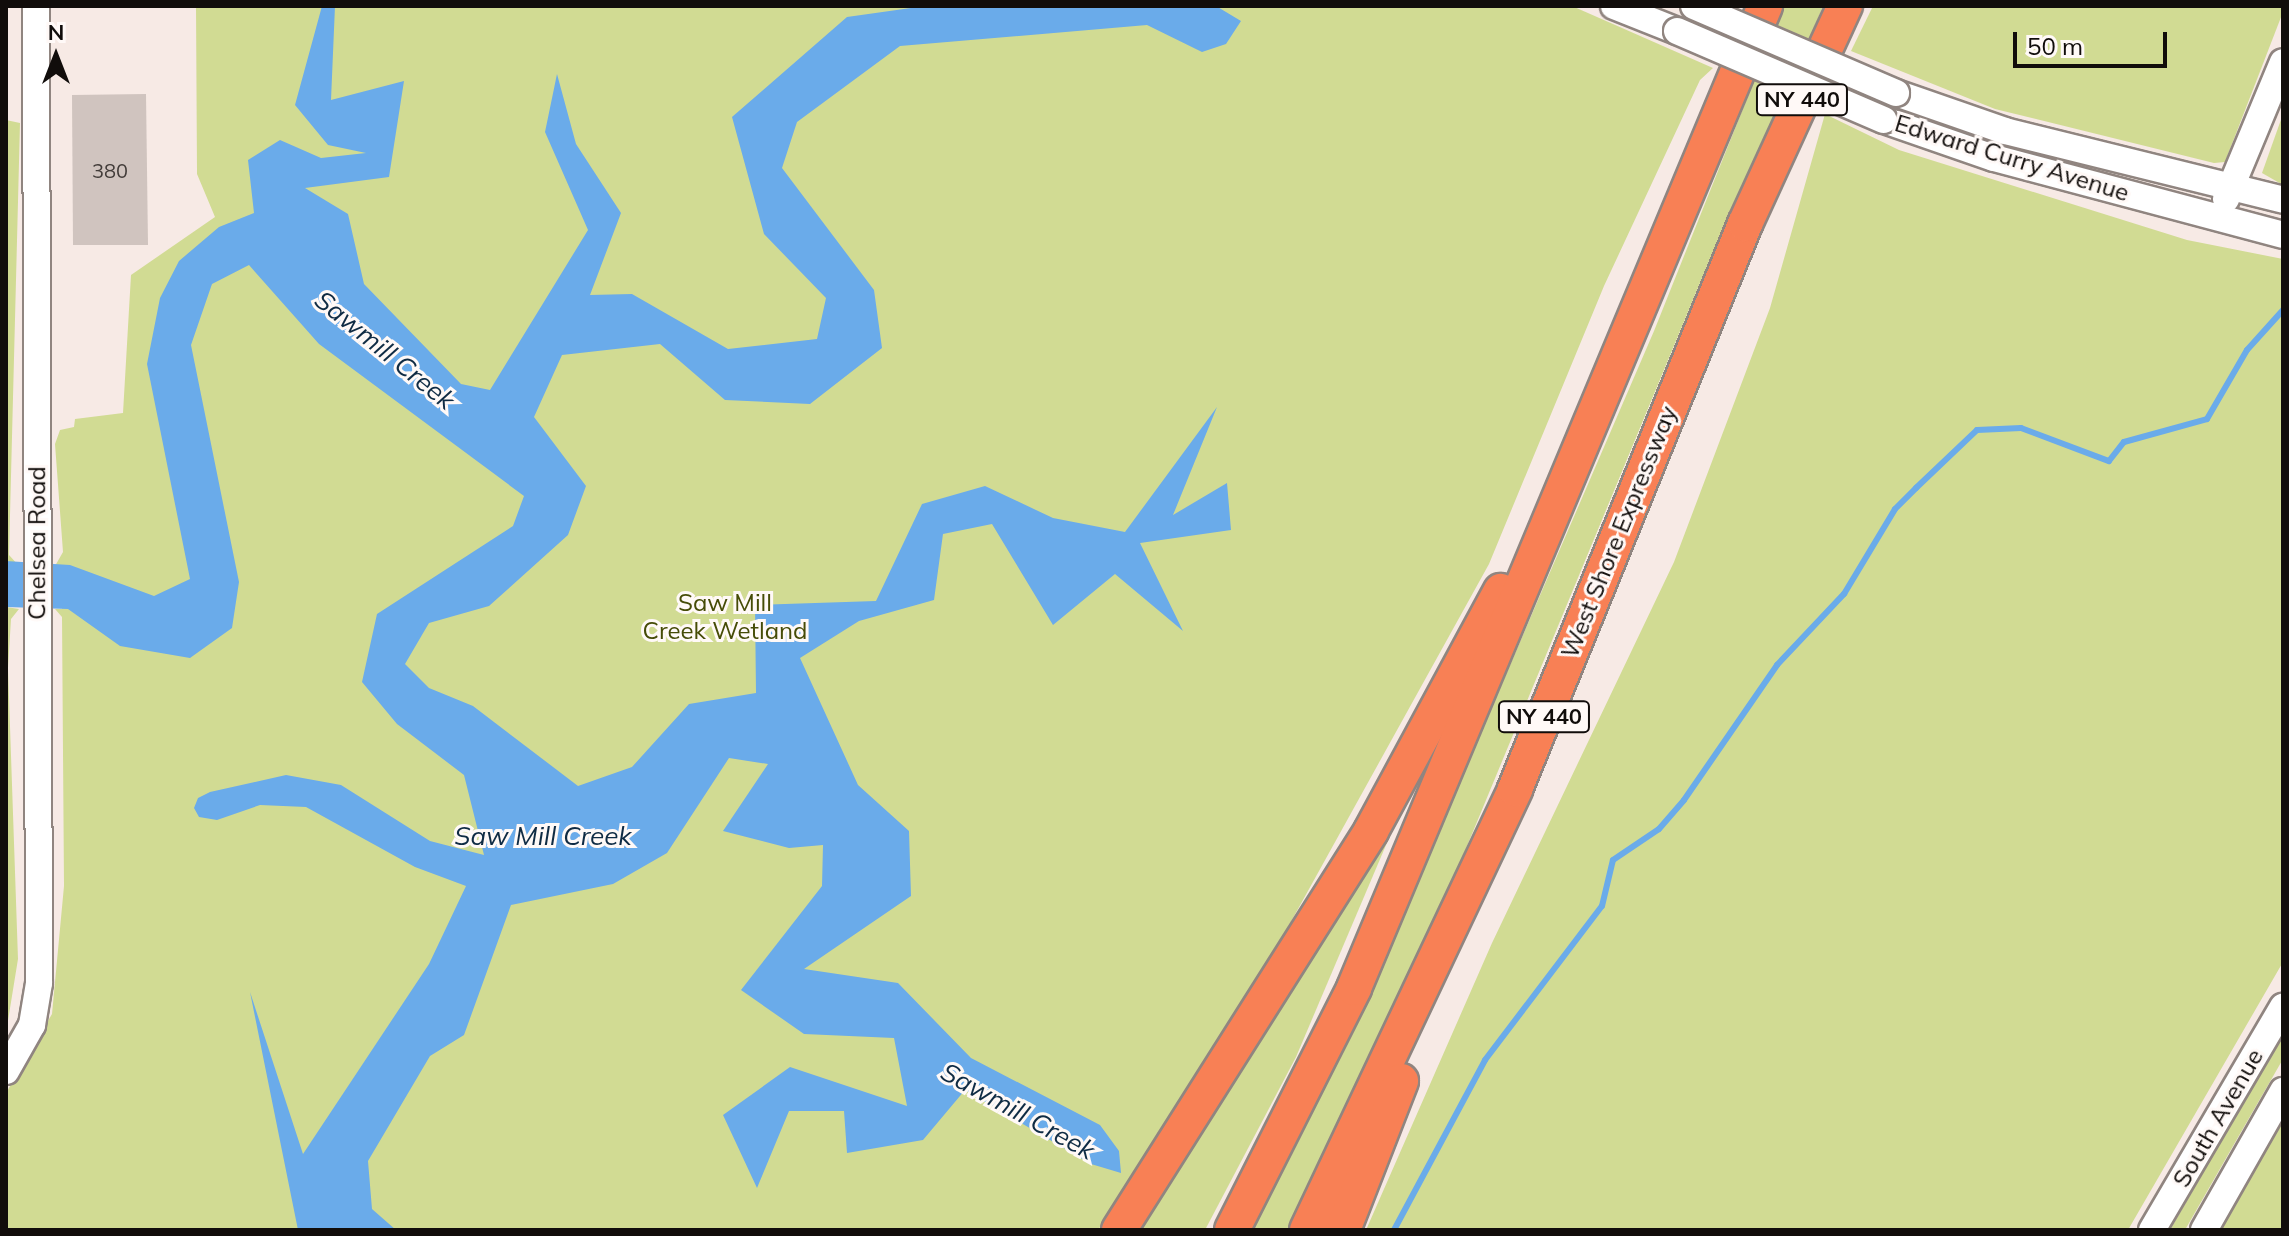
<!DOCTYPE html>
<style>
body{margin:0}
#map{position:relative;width:2289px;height:1236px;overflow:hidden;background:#f7eae5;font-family:Mulish,sans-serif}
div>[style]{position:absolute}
.green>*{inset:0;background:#d1db93}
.water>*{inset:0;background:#6aabea}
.stream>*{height:6px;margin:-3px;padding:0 3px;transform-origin:3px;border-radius:3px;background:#6aabea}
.building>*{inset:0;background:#d0c4bf}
.roads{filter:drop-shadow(2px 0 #908580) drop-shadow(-2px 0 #908580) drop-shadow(0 2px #908580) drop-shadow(0 -2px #908580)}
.secondary>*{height:26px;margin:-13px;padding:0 13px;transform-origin:13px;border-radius:13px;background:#fff}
.highway>*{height:34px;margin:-17px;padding:0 17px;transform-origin:17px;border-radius:17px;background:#f88055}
.bridges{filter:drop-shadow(2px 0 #908580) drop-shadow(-2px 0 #908580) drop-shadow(0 2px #908580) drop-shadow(0 -2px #908580)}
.secondary-bridge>*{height:26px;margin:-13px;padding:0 13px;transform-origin:13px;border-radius:13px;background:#fff}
span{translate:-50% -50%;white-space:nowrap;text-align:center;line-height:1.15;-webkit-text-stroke:6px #fff9f7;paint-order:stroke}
.number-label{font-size:20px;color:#413b38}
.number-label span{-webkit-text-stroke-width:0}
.shield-label span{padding:2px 6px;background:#fff9f7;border:2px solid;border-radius:6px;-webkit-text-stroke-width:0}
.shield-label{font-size:22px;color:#110d0b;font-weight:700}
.street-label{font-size:24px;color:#110d0b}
.park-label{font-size:24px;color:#464c07}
.water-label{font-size:26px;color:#0f2b44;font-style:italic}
.frame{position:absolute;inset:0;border:8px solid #110d0b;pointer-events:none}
.north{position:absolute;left:16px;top:16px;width:80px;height:80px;-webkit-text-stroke:6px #fff9f7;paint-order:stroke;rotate:0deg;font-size:22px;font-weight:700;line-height:32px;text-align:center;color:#110d0b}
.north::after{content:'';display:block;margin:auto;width:28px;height:36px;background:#110d0b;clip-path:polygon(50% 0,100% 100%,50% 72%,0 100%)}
.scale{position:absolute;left:2013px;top:32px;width:154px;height:36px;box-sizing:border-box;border:4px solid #110d0b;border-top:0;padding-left:10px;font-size:24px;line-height:28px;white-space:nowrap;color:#110d0b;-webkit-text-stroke:6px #fff9f7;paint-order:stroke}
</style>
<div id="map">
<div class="green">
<div style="clip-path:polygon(196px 6px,1572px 6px,1713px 68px,1700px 80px,1604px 286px,1489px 564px,1216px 1057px,1098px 1230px,6px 1230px,6px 1093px,52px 1014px,64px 886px,62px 617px,55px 609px,62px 609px,62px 566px,55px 566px,63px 552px,55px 444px,60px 430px,74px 427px,75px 419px,123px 413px,131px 275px,215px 217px,197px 174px)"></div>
<div style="clip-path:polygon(1784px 6px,1823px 6px,1779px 115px,1719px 237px,1443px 904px,1290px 1230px,1252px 1230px,1354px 1027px,1654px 331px)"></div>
<div style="clip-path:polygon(1873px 6px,2283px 6px,2283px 12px,2225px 162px,2214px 163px,1995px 109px,1851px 51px)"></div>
<div style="clip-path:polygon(1825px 114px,1899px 150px,2187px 240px,2283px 259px,2283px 962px,2128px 1230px,1366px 1230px,1492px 943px,1674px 562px,1770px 308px)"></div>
<div style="clip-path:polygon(2283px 114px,2283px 185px,2262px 173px)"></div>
<div style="clip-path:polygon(6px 120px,20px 123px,9px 555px,19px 566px,6px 561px)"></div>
<div style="clip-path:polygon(6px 607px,19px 609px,11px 619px,8px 668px,18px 959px,6px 1033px)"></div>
<div style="clip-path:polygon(1403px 805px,1296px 1057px,1205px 1230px,1126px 1230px)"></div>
<div style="clip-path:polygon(2283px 1034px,2283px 1059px,2233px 1146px,2185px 1230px,2170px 1230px)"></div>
<div style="clip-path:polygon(2283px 1111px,2283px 1230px,2214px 1230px)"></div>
</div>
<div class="water">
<div style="clip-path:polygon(322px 6px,335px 6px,331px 100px,404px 81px,389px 177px,305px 188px,348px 214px,364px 284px,461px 384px,490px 390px,588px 230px,545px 132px,557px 74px,576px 144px,621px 213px,590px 295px,632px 294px,728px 349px,817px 339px,826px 298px,764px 234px,732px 117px,847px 17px,925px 6px,1216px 6px,1241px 21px,1226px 44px,1202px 52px,1147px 25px,900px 46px,797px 122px,782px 168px,874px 290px,882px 348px,810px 404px,725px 400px,660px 344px,562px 355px,534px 417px,586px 486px,568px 535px,489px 606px,429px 623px,405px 664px,429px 688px,473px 706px,578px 786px,632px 767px,689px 704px,756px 693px,755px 605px,876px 601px,922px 504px,985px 486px,1053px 518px,1125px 532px,1217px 407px,1173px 515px,1227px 483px,1231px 530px,1140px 543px,1183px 631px,1115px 574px,1053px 625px,992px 524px,943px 534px,934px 600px,859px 621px,800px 658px,858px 785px,909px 831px,911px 896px,804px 969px,898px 983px,971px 1058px,1100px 1125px,1119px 1151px,1121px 1173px,1091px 1164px,965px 1090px,923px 1140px,847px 1153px,844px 1111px,789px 1111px,757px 1188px,723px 1115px,790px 1067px,907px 1106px,894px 1038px,804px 1034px,741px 990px,822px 886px,823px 845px,789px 848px,723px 831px,768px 764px,729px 758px,667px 853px,613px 884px,511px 905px,464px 1035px,430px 1056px,368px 1161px,372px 1209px,396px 1230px,298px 1230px,250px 992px,303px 1154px,429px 964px,466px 886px,415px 867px,306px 807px,260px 805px,217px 820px,199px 817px,194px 808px,198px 798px,210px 792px,286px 775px,341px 785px,430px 841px,484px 855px,464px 775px,397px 724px,362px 682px,377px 614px,513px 526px,524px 496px,319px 344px,249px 265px,212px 284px,191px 345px,239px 582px,232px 628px,190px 658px,120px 646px,68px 609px,6px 607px,6px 561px,70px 565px,154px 596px,190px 579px,147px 364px,160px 298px,179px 261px,219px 227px,254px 213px,248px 160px,280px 140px,321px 158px,366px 153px,328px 145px,295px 105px)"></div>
</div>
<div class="stream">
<div style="left:1394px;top:1230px;width:193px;rotate:-61.8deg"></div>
<div style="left:1485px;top:1060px;width:193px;rotate:-52.8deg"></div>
<div style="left:1602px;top:906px;width:47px;rotate:-76.6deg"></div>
<div style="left:1613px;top:860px;width:55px;rotate:-34deg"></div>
<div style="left:1659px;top:829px;width:38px;rotate:-49deg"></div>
<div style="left:1684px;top:800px;width:164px;rotate:-55.4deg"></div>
<div style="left:1777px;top:665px;width:98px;rotate:-46.7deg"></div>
<div style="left:1844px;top:594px;width:99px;rotate:-59deg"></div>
<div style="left:1895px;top:509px;width:30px;rotate:-45deg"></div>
<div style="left:1916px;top:488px;width:84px;rotate:-43.6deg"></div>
<div style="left:1977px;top:430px;width:44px;rotate:-2.6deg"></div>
<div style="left:2021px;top:428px;width:94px;rotate:20.6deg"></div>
<div style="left:2109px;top:461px;width:24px;rotate:-52deg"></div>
<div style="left:2124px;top:442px;width:86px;rotate:-15.5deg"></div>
<div style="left:2207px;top:419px;width:80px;rotate:-59.9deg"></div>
<div style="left:2247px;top:350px;width:54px;rotate:-48deg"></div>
</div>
<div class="building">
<div style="clip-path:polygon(146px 94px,148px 245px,73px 245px,72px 95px)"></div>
</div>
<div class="roads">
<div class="secondary">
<div style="left:1614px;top:6px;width:68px;rotate:21.6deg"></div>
<div style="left:1896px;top:93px;width:115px;rotate:19.2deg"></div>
<div style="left:2005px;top:131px;width:286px;rotate:13.9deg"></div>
<div style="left:1884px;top:120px;width:116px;rotate:19.1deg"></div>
<div style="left:1994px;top:158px;width:299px;rotate:14.9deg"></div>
<div style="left:2226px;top:199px;width:148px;rotate:-67.4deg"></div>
<div style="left:6px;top:1071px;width:53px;rotate:-60.5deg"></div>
<div style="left:32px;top:1025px;width:43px;rotate:-80.5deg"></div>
<div style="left:39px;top:983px;width:977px;rotate:-90.18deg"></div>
<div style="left:2152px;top:1230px;width:259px;rotate:-59.6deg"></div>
<div style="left:2204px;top:1230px;width:160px;rotate:-60.4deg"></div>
</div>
<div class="highway">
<div style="left:1119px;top:1230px;width:472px;rotate:-57.7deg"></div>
<div style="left:1371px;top:831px;width:273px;rotate:-61.6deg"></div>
<div style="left:1232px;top:1230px;width:271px;rotate:-63.2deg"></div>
<div style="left:1354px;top:988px;width:1065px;rotate:-67.29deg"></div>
<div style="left:1307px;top:1230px;width:488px;rotate:-64.7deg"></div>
<div style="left:1515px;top:789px;width:610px;rotate:-67.85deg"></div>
<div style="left:1745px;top:224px;width:240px;rotate:-65.4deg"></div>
<div style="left:1343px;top:1230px;width:160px;rotate:-68.7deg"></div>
</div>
</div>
<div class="bridges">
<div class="secondary-bridge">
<div style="left:1694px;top:6px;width:220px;rotate:23.3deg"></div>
<div style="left:1677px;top:31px;width:225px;rotate:23.3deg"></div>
</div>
</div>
<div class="number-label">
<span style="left:110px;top:170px">380</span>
</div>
<div class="shield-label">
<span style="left:1802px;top:100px">NY 440</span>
<span style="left:1544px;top:717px">NY 440</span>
</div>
<div class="street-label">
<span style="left:2012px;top:158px;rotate:17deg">Edward Curry Avenue</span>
<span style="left:1619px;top:532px;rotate:-68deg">West Shore Expressway</span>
<span style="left:37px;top:543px;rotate:-90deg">Chelsea Road</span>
<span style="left:2218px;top:1118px;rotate:-60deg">South Avenue</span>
</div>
<div class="park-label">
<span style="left:725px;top:617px">Saw Mill<br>Creek Wetland</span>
</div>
<div class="water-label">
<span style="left:385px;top:350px;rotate:39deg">Sawmill Creek</span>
<span style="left:543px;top:836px">Saw Mill Creek</span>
<span style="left:1018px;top:1111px;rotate:29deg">Sawmill Creek</span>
</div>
<div class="frame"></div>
<div class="north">N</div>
<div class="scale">50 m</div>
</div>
